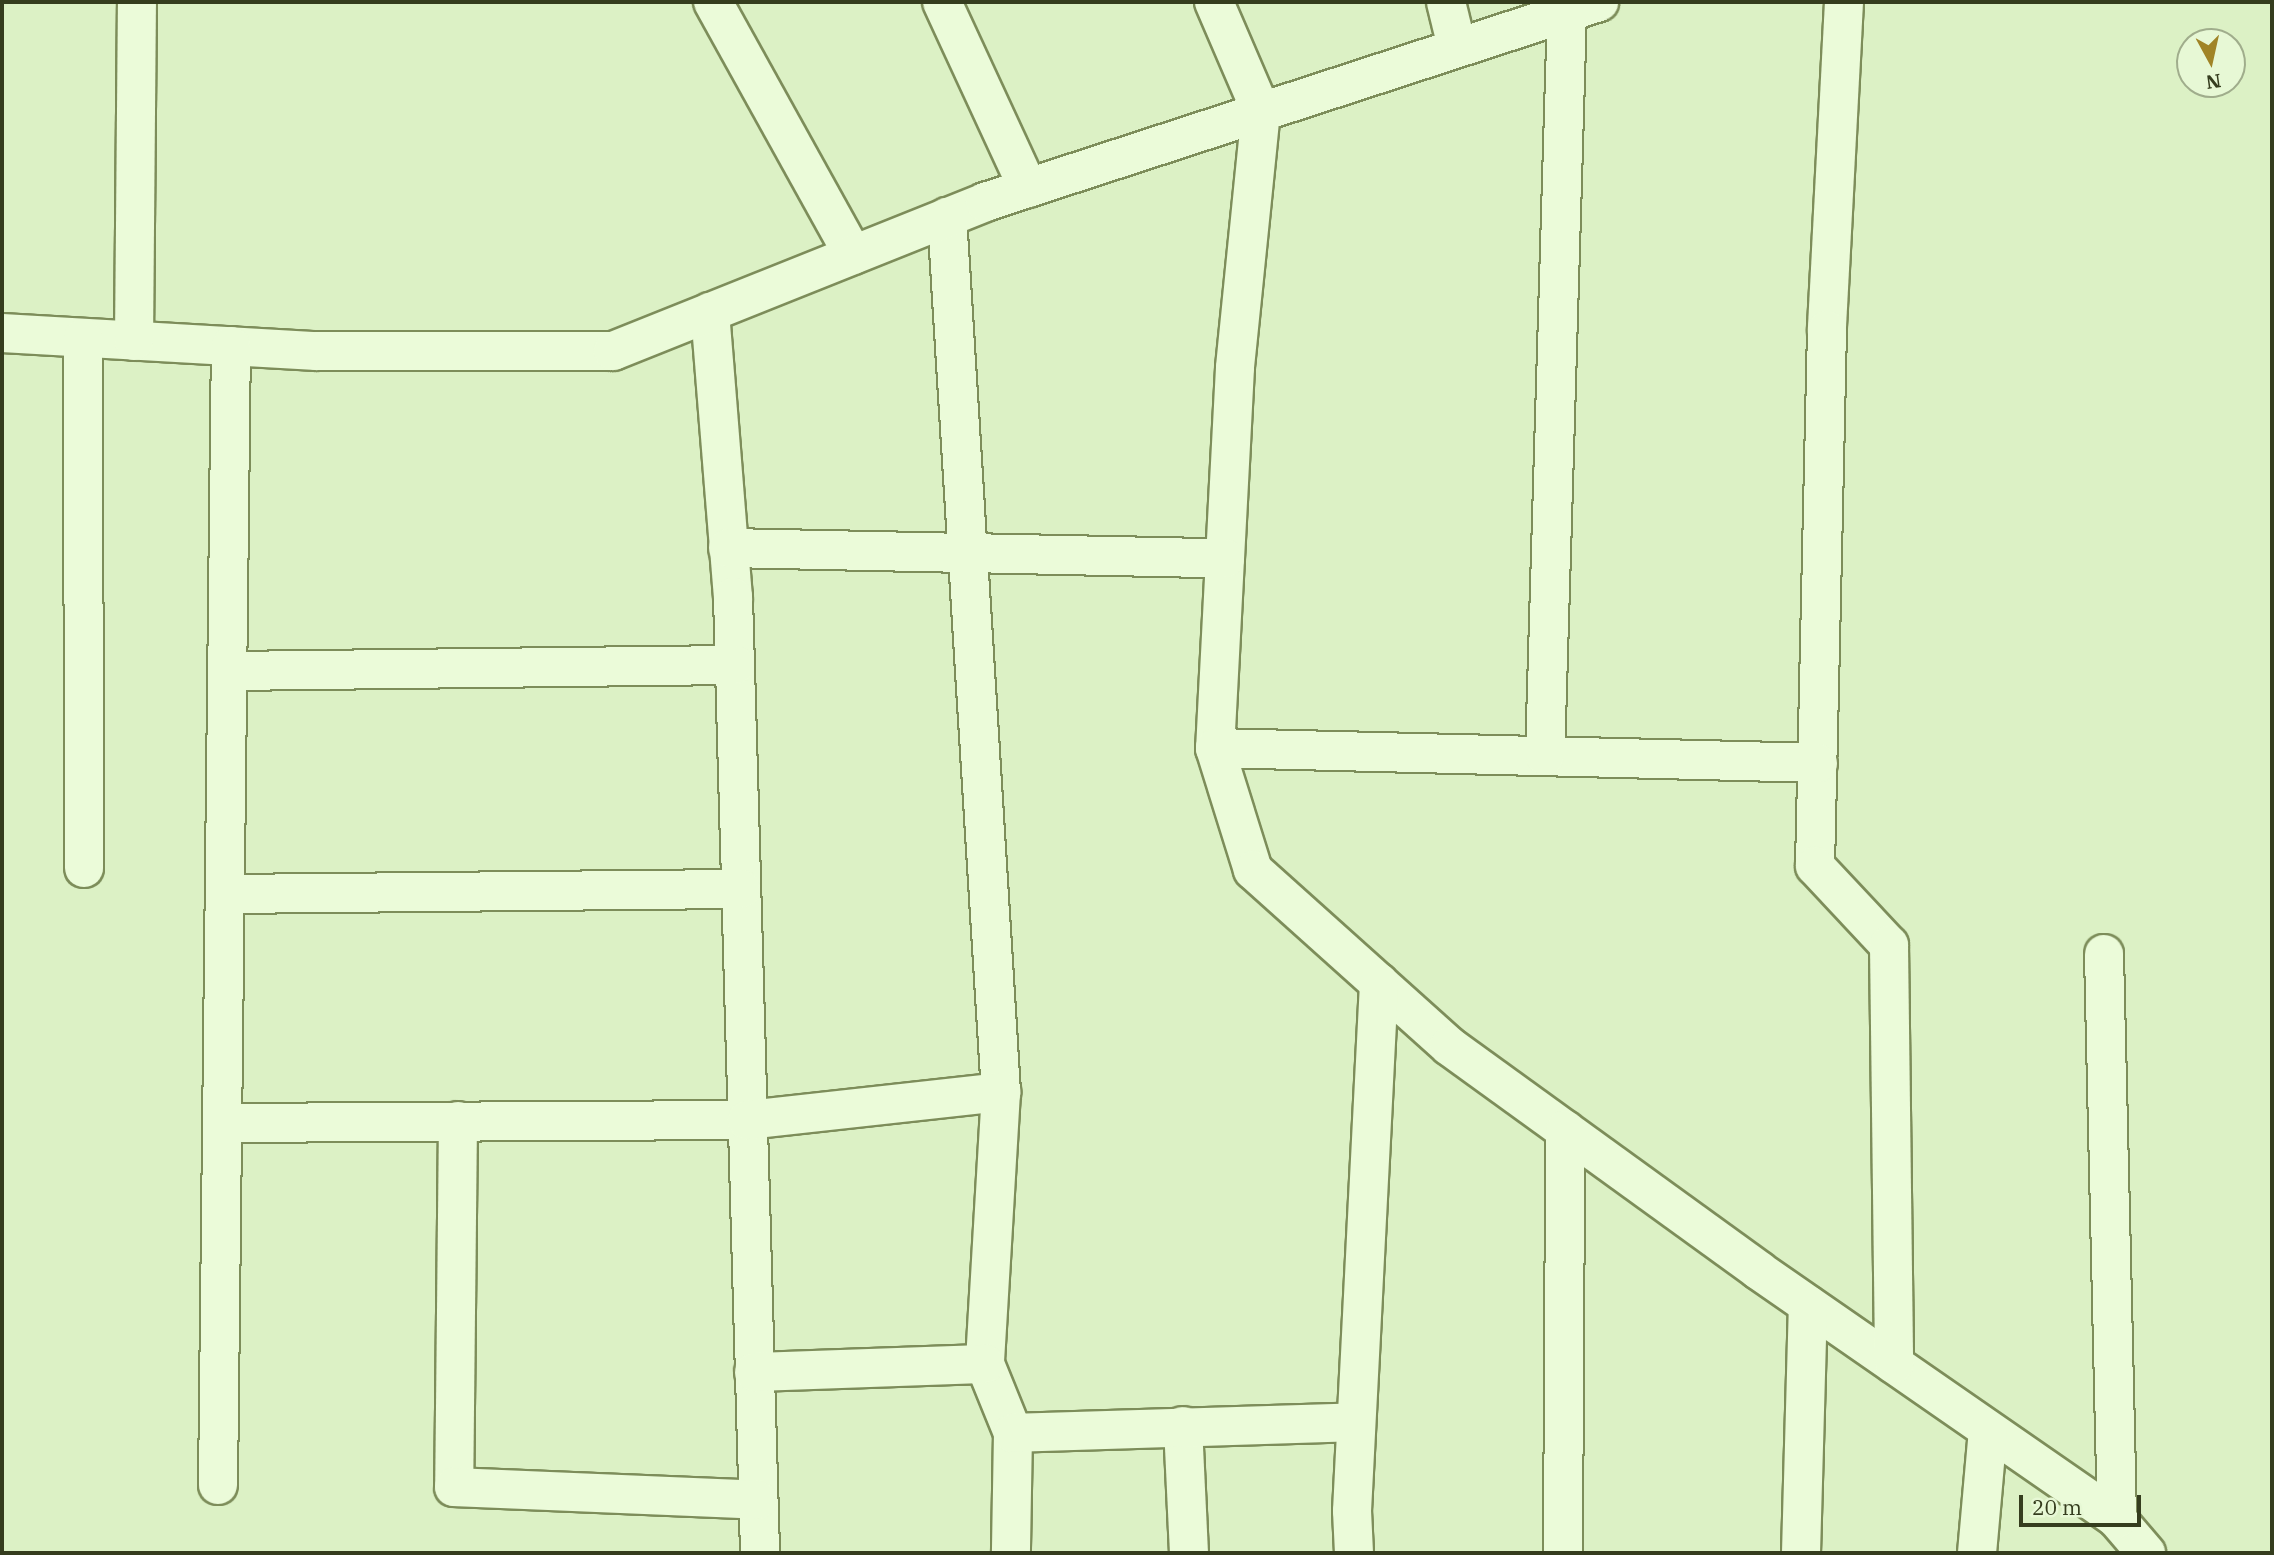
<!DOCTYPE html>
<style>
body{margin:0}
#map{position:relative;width:2274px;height:1555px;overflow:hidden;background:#dcf1c5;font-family:"IBM Plex Serif",serif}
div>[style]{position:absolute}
.roads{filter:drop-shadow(2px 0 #7d8d5a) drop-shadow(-2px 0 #7d8d5a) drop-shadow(0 2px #7d8d5a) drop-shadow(0 -2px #7d8d5a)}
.street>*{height:38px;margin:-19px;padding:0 19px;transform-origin:19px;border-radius:19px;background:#ebfbd9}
span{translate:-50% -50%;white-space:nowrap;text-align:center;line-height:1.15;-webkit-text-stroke:5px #e7f8d5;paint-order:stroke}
.frame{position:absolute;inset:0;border:4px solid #353d1e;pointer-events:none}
.north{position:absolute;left:2176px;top:28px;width:70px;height:70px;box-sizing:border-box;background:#e7f8d5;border:2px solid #a0ad8c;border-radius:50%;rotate:172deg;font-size:19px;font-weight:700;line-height:28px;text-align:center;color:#353d1e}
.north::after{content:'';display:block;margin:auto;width:24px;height:32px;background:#a08426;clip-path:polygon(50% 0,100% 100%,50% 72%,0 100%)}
.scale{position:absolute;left:2019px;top:1495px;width:122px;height:32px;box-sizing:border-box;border:4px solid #353d1e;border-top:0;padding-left:9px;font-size:21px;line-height:24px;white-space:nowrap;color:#353d1e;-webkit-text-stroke:5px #e7f8d5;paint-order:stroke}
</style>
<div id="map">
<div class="roads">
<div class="street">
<div style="left:713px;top:2px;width:289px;rotate:61deg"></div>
<div style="left:942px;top:2px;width:205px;rotate:65.2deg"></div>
<div style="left:1214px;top:2px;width:119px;rotate:66.7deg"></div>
<div style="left:1261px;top:111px;width:258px;rotate:95.8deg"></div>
<div style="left:1235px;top:368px;width:381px;rotate:93deg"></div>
<div style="left:1215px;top:748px;width:128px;rotate:72.7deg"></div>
<div style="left:1253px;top:870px;width:263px;rotate:41.9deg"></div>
<div style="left:1449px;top:1046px;width:382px;rotate:35.9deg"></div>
<div style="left:1758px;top:1270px;width:437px;rotate:34.7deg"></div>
<div style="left:2117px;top:1519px;width:45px;rotate:49.5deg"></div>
<div style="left:1446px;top:2px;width:46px;rotate:76.3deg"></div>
<div style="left:1844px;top:2px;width:328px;rotate:93deg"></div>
<div style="left:1827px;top:330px;width:536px;rotate:91.28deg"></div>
<div style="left:1815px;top:866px;width:108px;rotate:46.9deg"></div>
<div style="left:1889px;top:945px;width:419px;rotate:89.3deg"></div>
<div style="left:947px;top:217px;width:877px;rotate:86.47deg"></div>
<div style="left:710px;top:312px;width:286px;rotate:85.4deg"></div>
<div style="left:733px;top:597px;width:956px;rotate:88.38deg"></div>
<div style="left:2px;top:333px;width:315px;rotate:3.3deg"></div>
<div style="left:316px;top:351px;width:297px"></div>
<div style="left:613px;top:351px;width:401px;rotate:-21.8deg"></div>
<div style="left:985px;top:202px;width:646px;rotate:-18.04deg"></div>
<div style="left:83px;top:338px;width:530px;rotate:89.89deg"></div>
<div style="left:134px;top:341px;width:339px;rotate:-89.5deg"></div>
<div style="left:728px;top:548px;width:497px;rotate:1.2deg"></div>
<div style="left:228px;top:671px;width:507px;rotate:-0.68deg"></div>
<div style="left:1215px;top:748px;width:603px;rotate:1.42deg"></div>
<div style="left:1545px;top:756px;width:745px;rotate:-88.31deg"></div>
<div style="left:225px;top:894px;width:516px;rotate:-0.56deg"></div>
<div style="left:2104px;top:954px;width:565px;rotate:88.68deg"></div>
<div style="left:458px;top:1121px;width:366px;rotate:90.6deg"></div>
<div style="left:454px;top:1487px;width:304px;rotate:2.4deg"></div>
<div style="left:222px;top:1123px;width:525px;rotate:-0.33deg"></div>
<div style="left:747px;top:1120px;width:256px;rotate:-6.3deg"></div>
<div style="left:1001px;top:1092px;width:272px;rotate:93.4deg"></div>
<div style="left:985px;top:1364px;width:74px;rotate:67.9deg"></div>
<div style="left:1013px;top:1433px;width:120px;rotate:91deg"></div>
<div style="left:754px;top:1372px;width:231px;rotate:-2deg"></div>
<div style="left:1183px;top:1426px;width:127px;rotate:87.3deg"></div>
<div style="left:1013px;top:1433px;width:343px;rotate:-1.8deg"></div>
<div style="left:218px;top:1485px;width:1139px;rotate:-89.35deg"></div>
<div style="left:1354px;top:1553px;width:42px;rotate:-92.7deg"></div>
<div style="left:1352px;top:1511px;width:529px;rotate:-87.07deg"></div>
<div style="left:1563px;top:1553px;width:423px;rotate:-89.7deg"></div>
<div style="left:1801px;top:1553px;width:248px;rotate:-88.4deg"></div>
<div style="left:1977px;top:1553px;width:123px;rotate:-84.9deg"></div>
</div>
</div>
<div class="frame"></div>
<div class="north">N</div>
<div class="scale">20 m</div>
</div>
